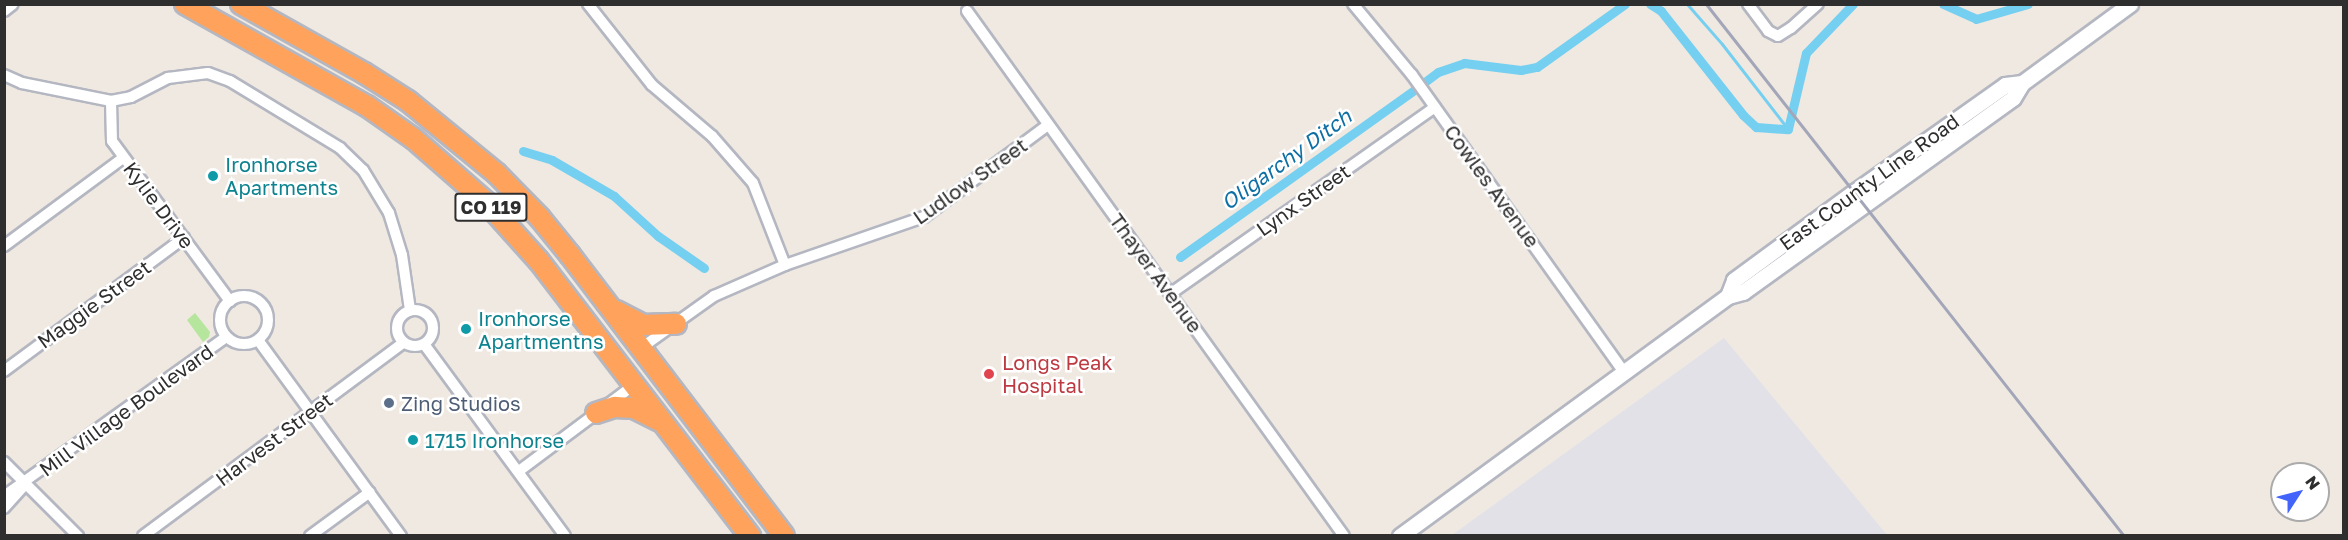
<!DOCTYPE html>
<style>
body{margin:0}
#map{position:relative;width:2348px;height:540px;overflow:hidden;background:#efe9e1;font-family:"Golos Text",sans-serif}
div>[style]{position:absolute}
.industrial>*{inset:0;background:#e3e1e8}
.green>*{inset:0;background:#b6e59e}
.stream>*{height:3px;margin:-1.5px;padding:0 1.5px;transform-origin:1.5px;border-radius:1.5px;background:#75cff0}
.canal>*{height:9px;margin:-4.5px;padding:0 4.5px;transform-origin:4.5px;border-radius:4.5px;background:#75cff0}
.roads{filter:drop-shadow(2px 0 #b4b7c1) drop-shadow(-2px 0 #b4b7c1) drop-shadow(0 2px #b4b7c1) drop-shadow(0 -2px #b4b7c1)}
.street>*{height:10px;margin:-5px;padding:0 5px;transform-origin:5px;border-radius:5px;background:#fff}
.street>.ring{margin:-5px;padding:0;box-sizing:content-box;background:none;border:10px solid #fff;border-radius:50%}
.secondary>*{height:15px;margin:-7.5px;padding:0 7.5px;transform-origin:7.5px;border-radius:7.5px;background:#fff}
.highway>*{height:20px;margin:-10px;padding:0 10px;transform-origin:10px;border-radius:10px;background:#ffa35c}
.rail>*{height:3px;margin:-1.5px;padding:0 1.5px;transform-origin:1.5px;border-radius:1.5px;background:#a3a6b8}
.dots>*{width:16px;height:16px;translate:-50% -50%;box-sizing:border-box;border:3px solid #fff;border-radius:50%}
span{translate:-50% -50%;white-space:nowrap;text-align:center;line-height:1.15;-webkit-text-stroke:5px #fff;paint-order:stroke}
.shield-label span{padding:2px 4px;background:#fff;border:2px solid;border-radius:4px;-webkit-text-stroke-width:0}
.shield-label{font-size:18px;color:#2e2e2e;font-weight:700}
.culture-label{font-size:20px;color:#0d838f}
.left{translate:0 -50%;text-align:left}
.street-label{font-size:20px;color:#2e2e2e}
.health-label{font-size:20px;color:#be3a42}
.service-label{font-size:20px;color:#4e5e75}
.water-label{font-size:21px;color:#0d6fa3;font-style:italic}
.frame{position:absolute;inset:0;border:6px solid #2e2e2e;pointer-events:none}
.north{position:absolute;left:2270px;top:462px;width:60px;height:60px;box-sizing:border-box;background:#fff;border:2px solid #ababab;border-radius:50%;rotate:54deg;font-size:16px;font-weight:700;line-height:24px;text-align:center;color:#2e2e2e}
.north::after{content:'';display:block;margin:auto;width:21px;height:27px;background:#4264fb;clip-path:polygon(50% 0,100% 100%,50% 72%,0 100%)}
</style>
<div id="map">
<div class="industrial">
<div style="clip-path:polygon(1724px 338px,1887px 535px,1452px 535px)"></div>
</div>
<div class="green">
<div style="clip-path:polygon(195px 313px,210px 332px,209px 337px,203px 342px,187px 320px)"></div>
</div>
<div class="stream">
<div style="left:1687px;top:4px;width:53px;rotate:48.8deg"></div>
<div style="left:1722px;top:44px;width:108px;rotate:52.2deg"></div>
</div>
<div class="canal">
<div style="left:1650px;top:4px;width:13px;rotate:32deg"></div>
<div style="left:1661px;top:11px;width:132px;rotate:51.7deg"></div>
<div style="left:1743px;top:115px;width:18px;rotate:43deg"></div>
<div style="left:1756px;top:127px;width:32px;rotate:4deg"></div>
<div style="left:1788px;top:129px;width:78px;rotate:-76.7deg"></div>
<div style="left:1806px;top:53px;width:68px;rotate:-46.2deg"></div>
<div style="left:1943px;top:4px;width:36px;rotate:24deg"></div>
<div style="left:1976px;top:19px;width:54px;rotate:-16.1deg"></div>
<div style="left:1426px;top:81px;width:15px;rotate:-37deg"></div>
<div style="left:1438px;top:72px;width:28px;rotate:-19deg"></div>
<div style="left:1464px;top:63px;width:57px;rotate:7deg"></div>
<div style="left:1521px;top:70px;width:16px;rotate:-11deg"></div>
<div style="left:1537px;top:67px;width:108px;rotate:-35.6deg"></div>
<div style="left:523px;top:151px;width:30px;rotate:17deg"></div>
<div style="left:552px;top:160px;width:72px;rotate:30.1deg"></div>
<div style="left:614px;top:196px;width:59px;rotate:42.3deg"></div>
<div style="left:658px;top:236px;width:56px;rotate:34.8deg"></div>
<div style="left:1180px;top:257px;width:287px;rotate:-35.5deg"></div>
</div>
<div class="roads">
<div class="street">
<div style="left:588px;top:4px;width:103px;rotate:51.7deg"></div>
<div style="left:652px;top:85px;width:79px;rotate:40.4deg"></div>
<div style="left:712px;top:136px;width:62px;rotate:48.9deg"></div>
<div style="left:753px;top:183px;width:88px;rotate:68.7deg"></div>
<div style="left:1353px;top:4px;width:92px;rotate:50.3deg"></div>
<div style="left:1412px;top:75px;width:365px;rotate:54.5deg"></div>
<div style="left:1748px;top:4px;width:34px;rotate:53deg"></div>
<div style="left:1768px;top:31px;width:11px;rotate:27deg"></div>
<div style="left:1778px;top:36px;width:15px;rotate:-32deg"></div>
<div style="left:1791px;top:28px;width:36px;rotate:-42deg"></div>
<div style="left:4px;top:11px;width:11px;rotate:-38deg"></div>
<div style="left:967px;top:11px;width:646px;rotate:54.32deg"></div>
<div style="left:4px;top:75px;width:20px;rotate:24deg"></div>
<div style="left:22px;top:83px;width:91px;rotate:11.4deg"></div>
<div style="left:111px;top:101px;width:20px;rotate:-11deg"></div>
<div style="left:131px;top:97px;width:42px;rotate:-27.2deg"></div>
<div style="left:168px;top:78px;width:40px;rotate:-7.1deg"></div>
<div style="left:208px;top:73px;width:23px;rotate:20deg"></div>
<div style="left:230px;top:81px;width:129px;rotate:31.3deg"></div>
<div style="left:340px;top:148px;width:32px;rotate:44deg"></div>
<div style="left:363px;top:170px;width:50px;rotate:58.8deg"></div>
<div style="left:389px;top:213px;width:44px;rotate:72.8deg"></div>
<div style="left:402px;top:255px;width:56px;rotate:81.7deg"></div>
<div style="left:111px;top:101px;width:40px;rotate:88.6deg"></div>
<div style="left:112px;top:141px;width:199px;rotate:53.6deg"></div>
<div style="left:4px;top:246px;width:148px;rotate:-36.5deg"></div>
<div style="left:1170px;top:294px;width:324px;rotate:-35.2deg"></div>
<div class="ring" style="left:220px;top:296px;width:38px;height:38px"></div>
<div class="ring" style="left:397px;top:310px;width:26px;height:26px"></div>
<div style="left:258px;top:340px;width:243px;rotate:53.9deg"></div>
<div style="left:424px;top:344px;width:238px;rotate:53.7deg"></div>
<div style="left:641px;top:348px;width:90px;rotate:-35.5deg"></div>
<div style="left:714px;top:296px;width:77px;rotate:-23.6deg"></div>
<div style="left:785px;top:265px;width:147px;rotate:-19.1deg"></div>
<div style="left:924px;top:217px;width:154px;rotate:-36.6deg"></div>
<div style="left:4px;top:371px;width:224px;rotate:-36.5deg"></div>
<div style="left:4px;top:462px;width:105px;rotate:45deg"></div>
<div style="left:519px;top:471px;width:144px;rotate:-36.8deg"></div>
<div style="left:4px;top:496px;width:273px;rotate:-35.6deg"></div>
<div style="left:4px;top:508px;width:27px;rotate:-48deg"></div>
<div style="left:143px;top:536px;width:325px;rotate:-36.6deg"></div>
<div style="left:310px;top:536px;width:74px;rotate:-36.3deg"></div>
</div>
<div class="secondary">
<div style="left:1728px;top:296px;width:17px;rotate:-69deg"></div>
<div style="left:1734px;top:280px;width:149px;rotate:-36.3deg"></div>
<div style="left:1854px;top:192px;width:185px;rotate:-35.3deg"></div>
<div style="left:2005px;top:85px;width:17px;rotate:-7deg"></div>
<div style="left:1400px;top:536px;width:406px;rotate:-36.2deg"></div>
<div style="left:1728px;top:296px;width:16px;rotate:-15deg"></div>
<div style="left:1743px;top:292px;width:332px;rotate:-35.7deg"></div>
<div style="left:2013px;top:98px;width:17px;rotate:-59deg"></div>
<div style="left:2022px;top:83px;width:134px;rotate:-36.2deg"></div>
</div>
<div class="highway">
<div style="left:185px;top:4px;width:209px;rotate:29.3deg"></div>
<div style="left:367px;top:106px;width:57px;rotate:35.1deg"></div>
<div style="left:414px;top:139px;width:96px;rotate:41.2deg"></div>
<div style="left:486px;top:202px;width:79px;rotate:48.1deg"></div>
<div style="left:539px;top:261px;width:347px;rotate:52.5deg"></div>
<div style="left:241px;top:4px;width:141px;rotate:29.3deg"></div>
<div style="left:364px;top:73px;width:52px;rotate:32.5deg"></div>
<div style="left:408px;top:101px;width:114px;rotate:39.3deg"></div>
<div style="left:496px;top:173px;width:63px;rotate:45.6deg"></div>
<div style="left:540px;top:218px;width:48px;rotate:51deg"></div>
<div style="left:570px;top:255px;width:353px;rotate:52.7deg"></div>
<div style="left:616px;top:311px;width:30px;rotate:27deg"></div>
<div style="left:643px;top:325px;width:33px;rotate:-2deg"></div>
<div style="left:596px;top:413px;width:20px;rotate:-18deg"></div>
<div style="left:615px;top:407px;width:19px;rotate:3deg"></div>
<div style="left:634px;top:408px;width:28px;rotate:27deg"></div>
</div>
</div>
<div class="rail">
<div style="left:1706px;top:4px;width:677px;rotate:51.84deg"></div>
</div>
<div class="dots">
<div style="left:213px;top:176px;background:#0f9aa8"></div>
<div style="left:466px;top:329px;background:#0f9aa8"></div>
<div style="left:989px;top:374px;background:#e0444e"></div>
<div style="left:389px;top:403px;background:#5c6f8a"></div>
<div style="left:413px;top:440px;background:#0f9aa8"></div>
</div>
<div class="shield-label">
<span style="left:491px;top:207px">CO 119</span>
</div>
<div class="culture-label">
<span class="left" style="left:225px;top:176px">Ironhorse<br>Apartments</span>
<span class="left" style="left:478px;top:330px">Ironhorse<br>Apartmentns</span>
<span class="left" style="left:425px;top:440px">1715 Ironhorse</span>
</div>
<div class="street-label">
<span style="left:970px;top:181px;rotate:-35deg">Ludlow Street</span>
<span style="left:1869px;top:182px;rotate:-36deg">East County Line Road</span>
<span style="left:1492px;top:186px;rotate:54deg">Cowles Avenue</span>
<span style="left:1303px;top:200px;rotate:-35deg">Lynx Street</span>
<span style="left:159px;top:205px;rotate:53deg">Kylie Drive</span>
<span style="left:1156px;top:273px;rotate:54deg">Thayer Avenue</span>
<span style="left:94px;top:304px;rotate:-36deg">Maggie Street</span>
<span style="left:126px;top:410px;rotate:-36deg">Mill Village Boulevard</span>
<span style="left:274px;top:439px;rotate:-37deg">Harvest Street</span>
</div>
<div class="health-label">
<span class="left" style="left:1002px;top:374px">Longs Peak<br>Hospital</span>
</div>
<div class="service-label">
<span class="left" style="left:401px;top:403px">Zing Studios</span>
</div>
<div class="water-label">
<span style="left:1286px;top:159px;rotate:-36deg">Oligarchy Ditch</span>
</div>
<div class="frame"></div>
<div class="north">N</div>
</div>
